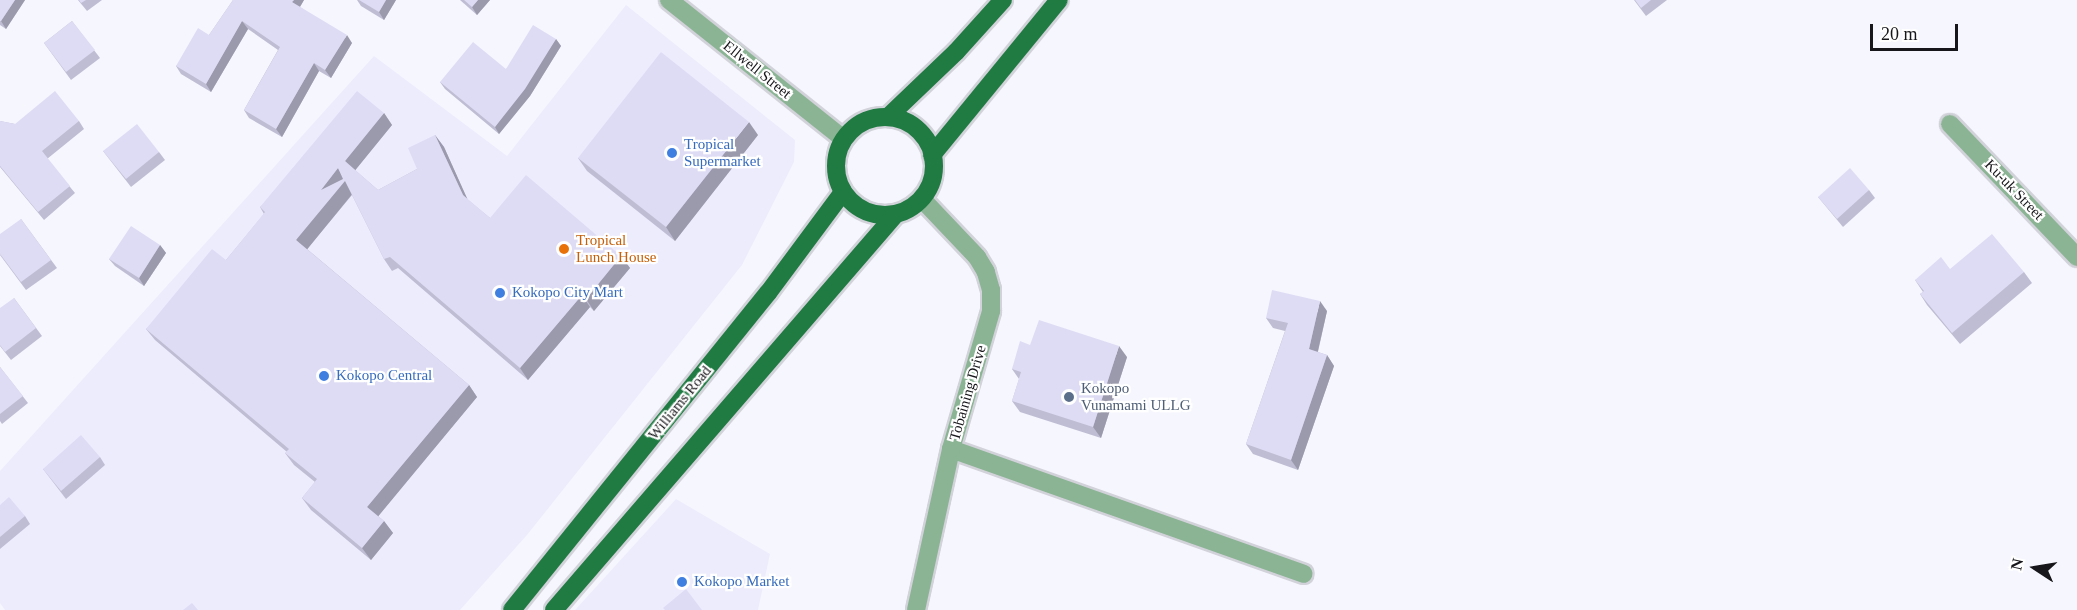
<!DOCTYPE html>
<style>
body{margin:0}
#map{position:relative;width:2077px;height:610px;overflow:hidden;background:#f6f6fe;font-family:Georgia,serif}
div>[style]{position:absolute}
.built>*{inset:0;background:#edecfd}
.roads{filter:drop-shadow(2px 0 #d2d2da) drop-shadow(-2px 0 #d2d2da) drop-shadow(0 2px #d2d2da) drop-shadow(0 -2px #d2d2da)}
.minor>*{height:18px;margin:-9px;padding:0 9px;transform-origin:9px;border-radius:9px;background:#8bb494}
.tertiary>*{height:18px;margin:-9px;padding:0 9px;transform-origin:9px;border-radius:9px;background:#8bb494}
.primary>*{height:18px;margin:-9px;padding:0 9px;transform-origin:9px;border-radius:9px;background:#207b42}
.primary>.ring{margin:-9px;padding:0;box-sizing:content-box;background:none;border:18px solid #207b42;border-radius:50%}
.wall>*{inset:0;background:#bfbdd3}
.shaded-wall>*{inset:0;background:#9b9aac}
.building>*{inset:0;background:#dedcf5}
.dots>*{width:16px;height:16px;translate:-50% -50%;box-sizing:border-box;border:3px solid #fff;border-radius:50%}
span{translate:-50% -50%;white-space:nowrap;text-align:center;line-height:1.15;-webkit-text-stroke:4.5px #fff;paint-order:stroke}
.street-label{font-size:15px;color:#17171b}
.shop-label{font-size:15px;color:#366cbe}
.left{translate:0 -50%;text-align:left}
.food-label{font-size:15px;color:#c56008}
.service-label{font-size:15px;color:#4e5e75}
.north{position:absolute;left:2005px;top:538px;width:60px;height:60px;-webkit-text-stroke:4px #fff;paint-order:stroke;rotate:282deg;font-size:16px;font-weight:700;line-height:24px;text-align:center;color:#17171b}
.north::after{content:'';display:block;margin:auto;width:21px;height:27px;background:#17171b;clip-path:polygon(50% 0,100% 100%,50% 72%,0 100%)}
.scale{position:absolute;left:1870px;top:24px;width:88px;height:27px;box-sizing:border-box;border:3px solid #17171b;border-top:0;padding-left:8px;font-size:18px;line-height:21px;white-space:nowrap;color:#17171b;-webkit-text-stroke:4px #fff;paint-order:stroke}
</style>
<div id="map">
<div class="built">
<div style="clip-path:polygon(626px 5px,795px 140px,794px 162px,742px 265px,527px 535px,460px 610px,5px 610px,0 603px,0 471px,374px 56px,507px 156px)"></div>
<div style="clip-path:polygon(676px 499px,770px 554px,758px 610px,575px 610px)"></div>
</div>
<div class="roads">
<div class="minor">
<div style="left:669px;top:0;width:223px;rotate:38.5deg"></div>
<div style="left:1950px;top:124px;width:184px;rotate:46.3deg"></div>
<div style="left:951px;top:449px;width:374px;rotate:19.5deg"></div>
</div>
<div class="tertiary">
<div style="left:916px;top:610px;width:165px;rotate:-77.7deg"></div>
<div style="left:951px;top:449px;width:144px;rotate:-73.8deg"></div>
<div style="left:991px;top:311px;width:21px;rotate:-90deg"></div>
<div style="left:991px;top:290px;width:19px;rotate:-106deg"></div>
<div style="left:986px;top:272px;width:17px;rotate:-121deg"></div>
<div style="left:977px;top:257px;width:80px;rotate:-133.5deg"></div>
</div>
<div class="primary">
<div style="left:888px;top:117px;width:94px;rotate:-43.7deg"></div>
<div style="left:956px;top:52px;width:70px;rotate:-47.9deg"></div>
<div class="ring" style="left:836px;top:117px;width:80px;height:80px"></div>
<div style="left:932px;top:155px;width:200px;rotate:-50.7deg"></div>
<div style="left:512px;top:610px;width:407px;rotate:-51.1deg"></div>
<div style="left:768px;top:293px;width:126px;rotate:-53.4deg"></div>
<div style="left:554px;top:610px;width:522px;rotate:-49.2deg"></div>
</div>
</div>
<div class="wall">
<div style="clip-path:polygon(0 0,25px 0,6px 29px,0 25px)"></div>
<div style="clip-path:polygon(78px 0,102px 0,87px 11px)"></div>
<div style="clip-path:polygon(233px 0,304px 0,300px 7px,352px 43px,331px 78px,319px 71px,282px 137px,249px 118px,244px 110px,278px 50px,248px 29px,211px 92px,181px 74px,176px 66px,209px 35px)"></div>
<div style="clip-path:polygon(357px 0,396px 0,384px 20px,361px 6px)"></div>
<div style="clip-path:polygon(460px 0,490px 0,477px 15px)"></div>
<div style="clip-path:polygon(1634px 0,1667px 0,1646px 16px)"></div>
<div style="clip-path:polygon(72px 21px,100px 58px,71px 80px,44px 43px)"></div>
<div style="clip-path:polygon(556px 39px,561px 46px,530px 96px,499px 134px,445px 89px,440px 82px,506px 69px)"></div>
<div style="clip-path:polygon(384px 113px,392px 125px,355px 170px,378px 190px,417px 169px,435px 135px,444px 147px,467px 199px,490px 218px,621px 256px,630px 268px,594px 311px,590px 307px,528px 380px,398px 268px,392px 271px,384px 259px,352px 195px,307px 249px,469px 385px,477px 397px,378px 516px,384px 521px,393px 533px,371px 560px,311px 510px,302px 498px,315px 482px,294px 465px,285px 453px,287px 452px,155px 340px,146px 329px,226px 260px,264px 214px,260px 207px)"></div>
<div style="clip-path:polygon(0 121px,15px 124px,79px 121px,84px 129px,47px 159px,75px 193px,44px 220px,0 167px)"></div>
<div style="clip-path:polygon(758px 135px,675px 241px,587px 171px,578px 158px)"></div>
<div style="clip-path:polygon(103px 151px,159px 152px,165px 160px,131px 187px)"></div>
<div style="clip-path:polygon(1869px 190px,1875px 198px,1843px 227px,1818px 197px)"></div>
<div style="clip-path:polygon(21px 219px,57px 268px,26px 290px,0 255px)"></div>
<div style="clip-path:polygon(160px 245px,166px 253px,144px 286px,115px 266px,109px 259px)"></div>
<div style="clip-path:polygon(1950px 269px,2024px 272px,2032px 283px,1960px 344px,1927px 305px,1920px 294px,1923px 292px,1915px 280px)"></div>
<div style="clip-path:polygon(14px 298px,42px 336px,11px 360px,0 346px)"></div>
<div style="clip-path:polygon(1327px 311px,1318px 352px,1327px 355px,1334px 366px,1298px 470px,1253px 454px,1246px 444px,1285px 331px,1273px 328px,1266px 318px)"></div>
<div style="clip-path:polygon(1030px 345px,1127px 357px,1101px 438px,1020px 412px,1012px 401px,1019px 379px,1012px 369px)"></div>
<div style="clip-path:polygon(0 367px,28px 403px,2px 424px,0 421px)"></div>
<div style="clip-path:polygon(100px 457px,105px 465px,66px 499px,43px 469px)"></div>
<div style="clip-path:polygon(0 505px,25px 516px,30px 524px,0 549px)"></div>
</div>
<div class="shaded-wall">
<div style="clip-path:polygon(15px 0,25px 0,6px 29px,1px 21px)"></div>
<div style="clip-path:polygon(294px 0,304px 0,298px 10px,292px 2px)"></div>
<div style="clip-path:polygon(386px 0,396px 0,384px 20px,379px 12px)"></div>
<div style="clip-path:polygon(478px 0,490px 0,477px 15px,472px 7px)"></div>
<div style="clip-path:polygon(242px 21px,248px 29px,211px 92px,206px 84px)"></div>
<div style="clip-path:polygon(347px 35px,352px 43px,331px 78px,325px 70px)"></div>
<div style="clip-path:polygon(556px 39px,561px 46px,530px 96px,499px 134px,495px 127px)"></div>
<div style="clip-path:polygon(314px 63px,319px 71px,282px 137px,276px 129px)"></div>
<div style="clip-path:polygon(384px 113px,392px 125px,353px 173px,345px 161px)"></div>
<div style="clip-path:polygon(749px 122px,758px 135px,675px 241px,666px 227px)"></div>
<div style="clip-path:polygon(435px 135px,444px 147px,471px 207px,463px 195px)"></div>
<div style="clip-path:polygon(338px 168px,353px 193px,305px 252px,296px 240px,321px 190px)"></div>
<div style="clip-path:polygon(160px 245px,166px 253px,144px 286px,139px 278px)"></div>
<div style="clip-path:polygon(621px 256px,630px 268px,594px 311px,586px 299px)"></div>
<div style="clip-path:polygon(582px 295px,590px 307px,528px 380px,520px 368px)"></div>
<div style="clip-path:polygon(1320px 301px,1327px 311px,1316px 359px,1309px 349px)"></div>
<div style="clip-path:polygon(1119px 346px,1127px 357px,1101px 438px,1093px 427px)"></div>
<div style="clip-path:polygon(1327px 355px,1334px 366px,1298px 470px,1291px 460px)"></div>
<div style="clip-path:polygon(469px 385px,477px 397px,376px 519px,367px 507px)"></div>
<div style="clip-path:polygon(384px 521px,393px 533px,371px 560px,362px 548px)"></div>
</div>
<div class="building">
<div style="clip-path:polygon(0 0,15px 0,1px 21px,0 21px)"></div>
<div style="clip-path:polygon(79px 0,86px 0,81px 3px)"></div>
<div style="clip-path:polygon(233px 0,294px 0,292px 2px,347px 35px,325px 70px,314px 63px,276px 129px,244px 110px,280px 47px,242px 21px,206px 84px,176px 66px,198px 28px,209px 35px)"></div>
<div style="clip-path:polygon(359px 0,386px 0,379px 12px)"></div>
<div style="clip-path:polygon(464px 0,478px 0,472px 7px)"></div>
<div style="clip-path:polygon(1635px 0,1651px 0,1641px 8px)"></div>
<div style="clip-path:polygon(72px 21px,95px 50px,66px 72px,44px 43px)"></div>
<div style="clip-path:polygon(533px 25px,556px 39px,525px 89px,495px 127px,440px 82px,473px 42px,506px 69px)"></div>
<div style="clip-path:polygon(661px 52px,749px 122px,666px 227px,578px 158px)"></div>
<div style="clip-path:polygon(55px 91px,79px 121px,42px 151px,70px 186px,38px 212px,0 166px,0 121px,15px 124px)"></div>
<div style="clip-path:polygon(evenodd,357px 91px,384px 113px,345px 161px,378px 190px,417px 169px,408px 148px,435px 135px,463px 195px,490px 218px,526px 175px,621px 256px,586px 299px,582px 295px,520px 368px,390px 257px,384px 259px,345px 181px,296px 240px,469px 385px,367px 507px,384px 521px,362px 548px,302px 498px,317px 479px,285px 453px,289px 449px,146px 329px,212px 249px,226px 260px,265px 212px,260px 207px,357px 91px,338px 168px,343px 179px,321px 190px,338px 168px)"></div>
<div style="clip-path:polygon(137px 124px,159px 152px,126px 179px,103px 151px)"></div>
<div style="clip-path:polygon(1850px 168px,1869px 190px,1837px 219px,1818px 197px)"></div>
<div style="clip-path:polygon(21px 219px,51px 260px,21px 282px,0 254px,0 234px)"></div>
<div style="clip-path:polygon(131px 226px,160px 245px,139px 278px,109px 259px)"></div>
<div style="clip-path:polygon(1992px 234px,2024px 272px,1952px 333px,1920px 294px,1924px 291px,1915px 280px,1941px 257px,1950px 269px)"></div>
<div style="clip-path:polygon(1272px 290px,1320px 301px,1309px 349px,1327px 355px,1291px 460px,1246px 444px,1288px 323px,1266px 318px)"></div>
<div style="clip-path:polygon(14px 298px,36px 328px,5px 352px,0 345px,0 308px)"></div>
<div style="clip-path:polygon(1039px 320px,1119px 346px,1093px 427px,1012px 401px,1021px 372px,1012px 369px,1020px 341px,1030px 345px)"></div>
<div style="clip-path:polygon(0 367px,23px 396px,0 414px)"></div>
<div style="clip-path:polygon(81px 435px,100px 457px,61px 491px,43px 469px)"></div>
<div style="clip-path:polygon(9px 497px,25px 516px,0 537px,0 505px)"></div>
<div style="clip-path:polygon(686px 589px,702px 610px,665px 610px,663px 608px)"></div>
<div style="clip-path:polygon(192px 603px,198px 610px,183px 610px)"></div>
</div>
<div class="dots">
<div style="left:672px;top:153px;background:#3f7fe0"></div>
<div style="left:564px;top:249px;background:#e8710a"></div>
<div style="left:500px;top:293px;background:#3f7fe0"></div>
<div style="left:324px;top:376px;background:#3f7fe0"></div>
<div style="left:1069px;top:397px;background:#5c6f8a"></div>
<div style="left:682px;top:582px;background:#3f7fe0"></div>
</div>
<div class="street-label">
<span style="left:757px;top:70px;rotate:39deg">Ellwell Street</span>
<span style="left:2014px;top:190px;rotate:46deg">Ku-uk Street</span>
<span style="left:968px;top:393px;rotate:-74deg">Tobaining Drive</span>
<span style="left:680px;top:403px;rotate:-51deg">Williams Road</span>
</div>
<div class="shop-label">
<span class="left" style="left:684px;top:153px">Tropical<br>Supermarket</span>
<span class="left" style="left:512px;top:293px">Kokopo City Mart</span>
<span class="left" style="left:336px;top:376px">Kokopo Central</span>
<span class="left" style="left:694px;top:582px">Kokopo Market</span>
</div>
<div class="food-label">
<span class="left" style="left:576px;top:249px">Tropical<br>Lunch House</span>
</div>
<div class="service-label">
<span class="left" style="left:1081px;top:397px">Kokopo<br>Vunamami ULLG</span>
</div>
<div class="north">N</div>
<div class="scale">20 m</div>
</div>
